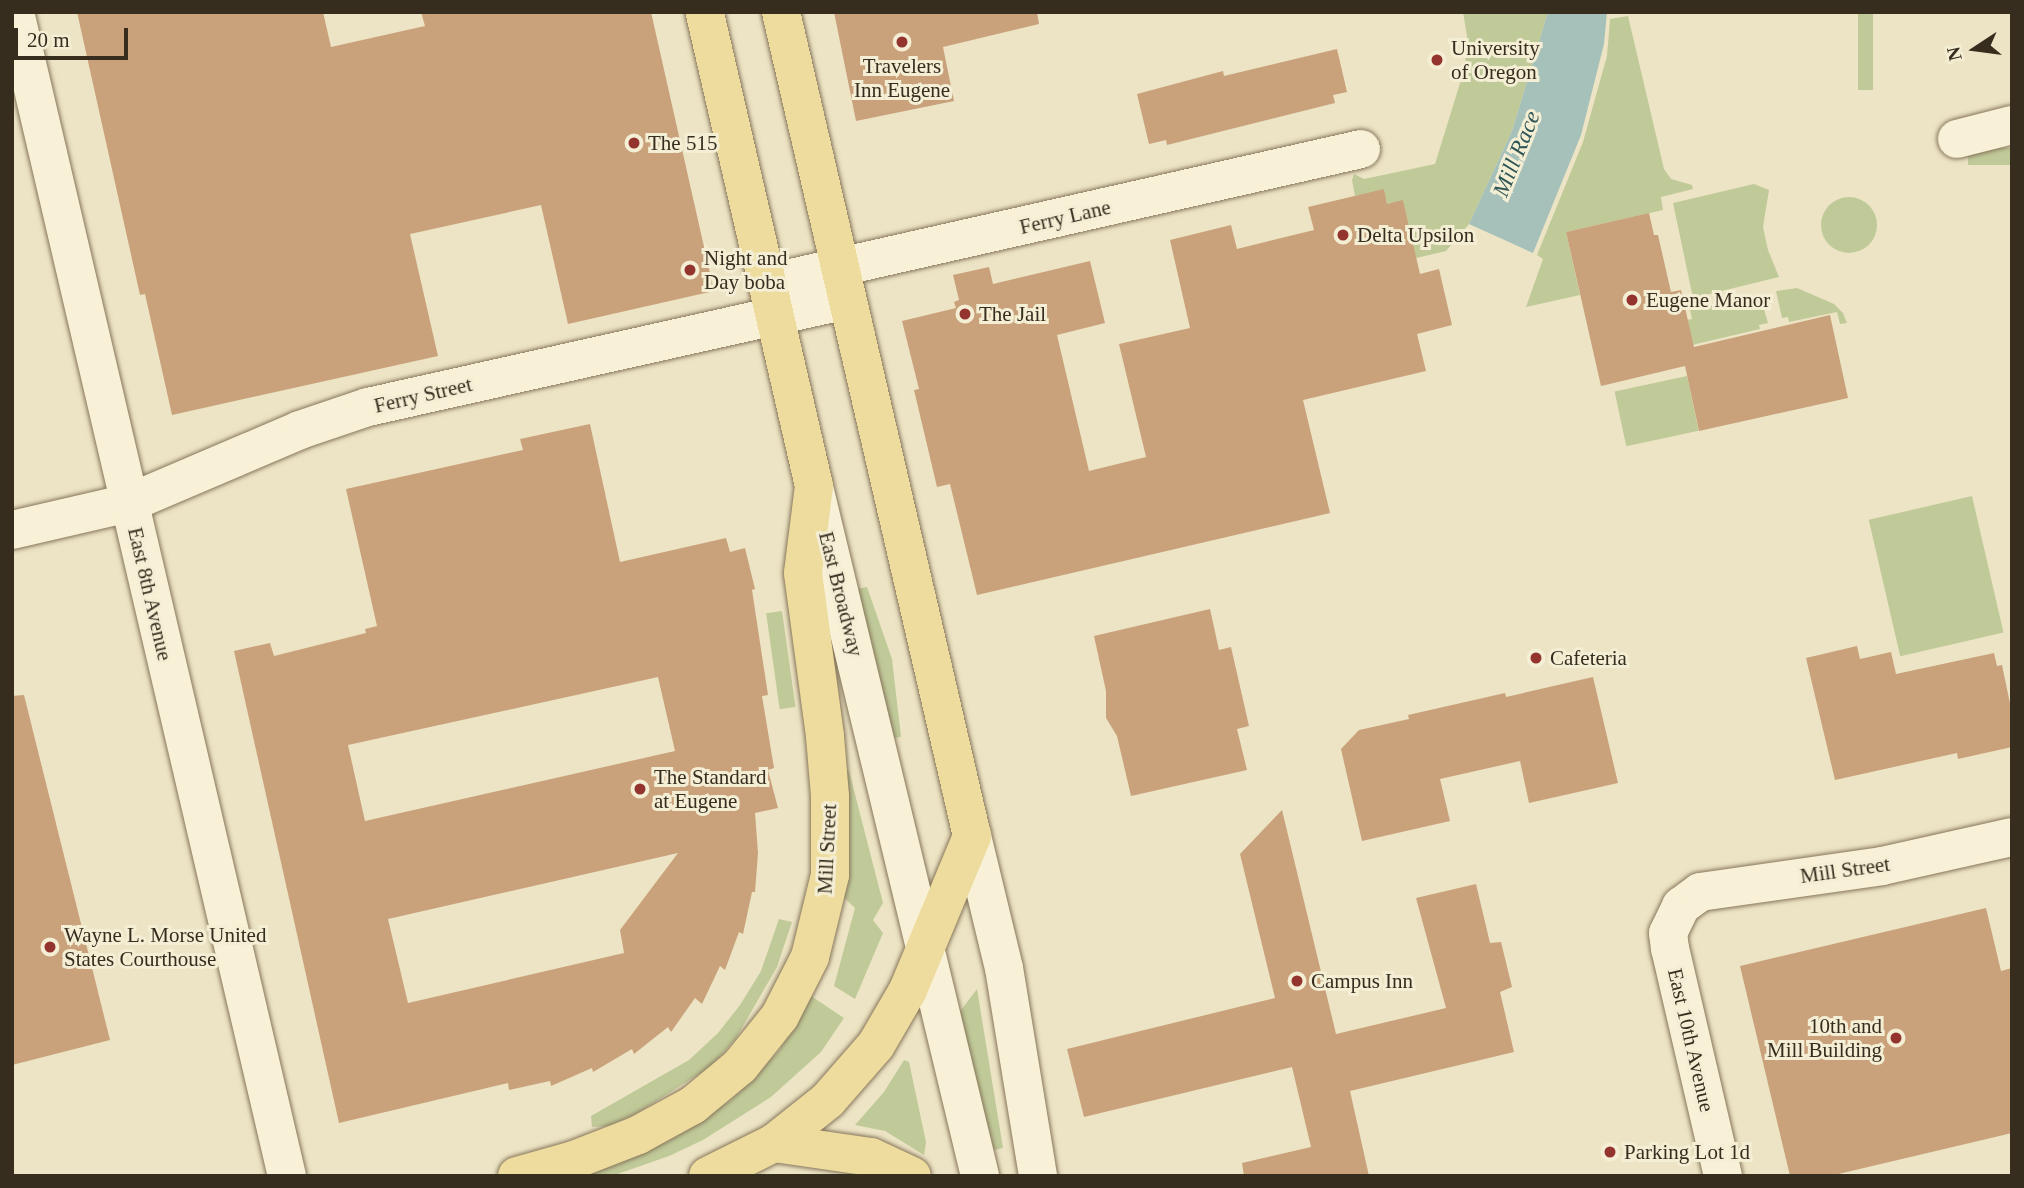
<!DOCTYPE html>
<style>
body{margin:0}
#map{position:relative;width:2024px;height:1188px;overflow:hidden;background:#ece4c4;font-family:Georgia,serif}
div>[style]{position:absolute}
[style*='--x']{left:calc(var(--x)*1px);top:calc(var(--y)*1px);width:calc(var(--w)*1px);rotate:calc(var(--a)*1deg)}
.green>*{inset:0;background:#c0ca99;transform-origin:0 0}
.round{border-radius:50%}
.water>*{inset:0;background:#a6c0ba}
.building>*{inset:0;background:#c9a27c}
.roads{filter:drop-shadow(0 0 2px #87765b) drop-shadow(0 0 2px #87765b)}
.minor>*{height:38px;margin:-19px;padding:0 19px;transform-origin:19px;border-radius:19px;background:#f8f1d7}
.tertiary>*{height:38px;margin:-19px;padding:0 19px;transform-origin:19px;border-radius:19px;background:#f8f1d7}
.secondary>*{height:38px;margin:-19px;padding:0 19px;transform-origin:19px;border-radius:19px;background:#f8f1d7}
.primary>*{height:38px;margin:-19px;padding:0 19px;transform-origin:19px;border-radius:19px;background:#eedc9e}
.dots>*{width:19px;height:19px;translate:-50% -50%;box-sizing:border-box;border:4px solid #f4eed4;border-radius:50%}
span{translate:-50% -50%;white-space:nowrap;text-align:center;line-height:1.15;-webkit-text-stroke:6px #f4eed4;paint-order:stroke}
.poi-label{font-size:21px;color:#372d1f}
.left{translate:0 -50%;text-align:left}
.right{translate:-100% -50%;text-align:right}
.street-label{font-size:21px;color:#372d1f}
.water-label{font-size:23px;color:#2f5656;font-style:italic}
.frame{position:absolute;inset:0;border:14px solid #372d1f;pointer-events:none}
.north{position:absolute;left:1940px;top:14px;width:70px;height:70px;-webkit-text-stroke:5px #f4eed4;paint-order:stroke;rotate:257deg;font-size:19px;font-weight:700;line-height:28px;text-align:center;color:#372d1f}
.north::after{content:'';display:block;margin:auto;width:24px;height:32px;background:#372d1f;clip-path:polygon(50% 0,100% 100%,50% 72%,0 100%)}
.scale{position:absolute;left:14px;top:28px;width:114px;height:32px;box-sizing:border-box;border:4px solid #372d1f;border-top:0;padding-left:9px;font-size:21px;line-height:24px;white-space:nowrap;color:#372d1f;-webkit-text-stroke:5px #f4eed4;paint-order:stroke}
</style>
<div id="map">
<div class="green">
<div style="clip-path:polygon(1463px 12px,1548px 12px,1512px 131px,1469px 224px,1446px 251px,1391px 264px,1392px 231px,1409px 226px,1403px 201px,1387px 204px,1384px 190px,1355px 196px,1352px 180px,1354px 174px,1364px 179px,1435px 164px,1465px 67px,1467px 36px)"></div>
<div style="left:1858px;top:12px;width:15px;height:78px"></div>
<div style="clip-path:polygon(1628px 16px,1664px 169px,1671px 179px,1692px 185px,1693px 189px,1661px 197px,1663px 210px,1566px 232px,1580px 295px,1526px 307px,1543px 259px,1537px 255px,1583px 142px,1607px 56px,1610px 19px)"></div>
<div style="left:2012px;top:148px;width:17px;height:44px;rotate:90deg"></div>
<div style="clip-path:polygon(1754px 184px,1769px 190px,1763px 227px,1768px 250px,1779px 277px,1693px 298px,1673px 203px)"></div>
<div class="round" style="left:1821px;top:197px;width:56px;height:56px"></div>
<div style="clip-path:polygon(1797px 288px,1834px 304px,1843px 313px,1847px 323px,1840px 324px,1837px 312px,1789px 322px,1788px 317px,1782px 318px,1776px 291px)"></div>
<div style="clip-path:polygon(1760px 295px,1768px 323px,1759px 325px,1760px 329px,1692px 345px,1686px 320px,1692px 319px,1690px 310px)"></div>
<div style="left:1687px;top:376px;width:56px;height:74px;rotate:78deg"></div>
<div style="left:1972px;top:496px;width:140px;height:106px;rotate:77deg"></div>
<div style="clip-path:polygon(867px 587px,892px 659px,901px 737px,893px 738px,857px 589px)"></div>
<div style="left:782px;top:611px;width:97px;height:16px;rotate:82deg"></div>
<div style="clip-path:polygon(844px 771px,849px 771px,883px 903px,873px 920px,883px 933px,855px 999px,834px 986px,855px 908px,841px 895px)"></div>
<div style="clip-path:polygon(779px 919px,792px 922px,777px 967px,736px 1038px,713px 1065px,634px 1115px,608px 1126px,592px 1127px,591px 1116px,689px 1060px,718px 1033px,740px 1005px,761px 971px)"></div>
<div style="clip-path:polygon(977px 989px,1003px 1148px,994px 1150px,958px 1014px)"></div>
<div style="clip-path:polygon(811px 996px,844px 1018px,821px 1052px,771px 1097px,703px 1140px,669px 1156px,612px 1176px,567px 1176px,695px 1123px,731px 1100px,779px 1051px)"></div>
<div style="clip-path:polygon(904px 1060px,909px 1062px,926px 1142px,924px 1155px,885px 1131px,855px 1125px,884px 1092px)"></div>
</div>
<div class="water">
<div style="clip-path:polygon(1548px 12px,1607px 12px,1604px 44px,1581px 135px,1533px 253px,1469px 224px,1512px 131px)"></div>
</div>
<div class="building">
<div style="clip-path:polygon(77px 12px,323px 12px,331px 47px,425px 26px,421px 12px,651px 12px,714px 291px,568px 324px,541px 205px,442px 227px,410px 234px,438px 356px,172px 415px,145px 294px,140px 295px)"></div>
<div style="clip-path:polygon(834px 12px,1037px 12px,1039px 24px,943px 47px,954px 101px,856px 121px)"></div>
<div style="clip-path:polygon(1337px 49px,1347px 92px,1333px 95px,1335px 103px,1167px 145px,1166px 140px,1149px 144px,1137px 94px,1223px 71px,1224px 76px)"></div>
<div style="clip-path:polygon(1384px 189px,1387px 204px,1403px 200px,1420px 274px,1439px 269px,1452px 325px,1417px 334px,1426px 371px,1303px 400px,1330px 513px,977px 595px,950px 484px,937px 487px,914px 390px,919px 389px,902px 321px,956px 308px,954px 302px,959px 300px,953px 275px,989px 267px,993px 284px,1090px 261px,1105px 323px,1057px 335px,1089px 471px,1146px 457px,1119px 344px,1190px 328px,1170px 240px,1231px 225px,1237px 249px,1314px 230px,1308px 207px)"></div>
<div style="clip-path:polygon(1649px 213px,1654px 235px,1658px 235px,1671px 292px,1681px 290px,1694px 347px,1830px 315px,1848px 398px,1699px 431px,1685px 366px,1601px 386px,1566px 232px)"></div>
<div style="clip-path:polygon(evenodd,590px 424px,620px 562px,726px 538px,730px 552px,745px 548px,755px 589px,752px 590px,768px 695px,762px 696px,774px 768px,768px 770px,778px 808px,755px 813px,758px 853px,755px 892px,752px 892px,743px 934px,739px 932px,725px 970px,720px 966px,702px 1004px,695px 998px,671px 1032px,668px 1027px,634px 1054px,632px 1049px,593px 1072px,592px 1068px,551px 1086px,550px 1081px,509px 1090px,508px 1083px,339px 1123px,234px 651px,270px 643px,274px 656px,366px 633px,365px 629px,377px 626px,346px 489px,523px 450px,520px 439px,590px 424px,658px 677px,675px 751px,365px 821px,348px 745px,658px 677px,590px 424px,678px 853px,620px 930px,624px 953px,408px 1003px,388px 919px,678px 853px)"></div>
<div style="clip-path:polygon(1210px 609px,1219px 650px,1231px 647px,1249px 726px,1237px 729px,1247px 770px,1131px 796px,1117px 736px,1106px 718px,1106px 691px,1094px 636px)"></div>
<div style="clip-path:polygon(1857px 646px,1860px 659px,1891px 652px,1896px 674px,1994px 653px,1997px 666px,2002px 665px,2012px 713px,2012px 747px,1958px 759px,1957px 753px,1835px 780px,1806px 658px)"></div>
<div style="clip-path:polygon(1593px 677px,1618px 783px,1529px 803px,1520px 761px,1440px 779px,1450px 821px,1362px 841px,1341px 749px,1359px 730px,1409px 719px,1408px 715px,1505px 693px,1506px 697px)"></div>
<div style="clip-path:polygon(24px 695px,110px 1040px,12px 1065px,12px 696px)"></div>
<div style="clip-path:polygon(1282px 810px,1336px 1034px,1446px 1008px,1416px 898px,1476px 884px,1490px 943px,1501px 942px,1512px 987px,1500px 992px,1514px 1052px,1350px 1091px,1369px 1176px,1244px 1176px,1242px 1163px,1311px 1147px,1292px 1067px,1084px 1117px,1067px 1049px,1275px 998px,1240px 854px)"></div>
<div style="clip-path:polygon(1986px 908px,2001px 971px,2012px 968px,2012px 1133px,1830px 1176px,1790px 1176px,1740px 966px)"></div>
</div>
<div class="roads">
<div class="minor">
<div style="--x:15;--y:12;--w:1195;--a:76.85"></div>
<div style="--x:1957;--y:139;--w:57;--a:-14.3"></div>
<div style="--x:769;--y:283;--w:607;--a:-12.75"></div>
<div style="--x:12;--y:530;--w:120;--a:-13"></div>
<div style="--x:129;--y:503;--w:186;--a:-23.1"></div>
<div style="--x:300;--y:430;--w:72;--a:-18.7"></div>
<div style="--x:368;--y:407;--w:491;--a:-12.6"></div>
</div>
<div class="tertiary">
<div style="--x:1723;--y:1176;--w:233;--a:-103.1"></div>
<div style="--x:1670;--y:949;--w:16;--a:-97"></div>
<div style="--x:1668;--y:933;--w:30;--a:-64"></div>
<div style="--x:1681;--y:906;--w:24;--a:-36"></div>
<div style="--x:1700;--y:892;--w:184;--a:-8.1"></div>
<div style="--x:1882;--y:866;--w:133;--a:-12.6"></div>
</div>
<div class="secondary">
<div style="--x:814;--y:487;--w:709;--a:76.45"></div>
<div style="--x:972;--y:836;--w:136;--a:76.4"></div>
<div style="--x:1004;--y:968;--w:211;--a:80.7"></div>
</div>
<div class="primary">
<div style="--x:774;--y:1143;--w:98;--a:8.2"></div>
<div style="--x:871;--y:1157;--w:45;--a:24.9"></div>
<div style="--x:517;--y:1176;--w:59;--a:-15.7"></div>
<div style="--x:574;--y:1160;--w:69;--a:-21.3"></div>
<div style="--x:638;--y:1135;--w:63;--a:-28.6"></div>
<div style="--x:693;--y:1105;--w:61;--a:-39.7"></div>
<div style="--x:740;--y:1066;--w:64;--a:-51.3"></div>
<div style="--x:780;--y:1016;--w:66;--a:-63"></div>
<div style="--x:810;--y:957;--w:84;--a:-76.3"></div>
<div style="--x:830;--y:875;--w:79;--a:-90"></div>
<div style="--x:830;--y:796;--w:60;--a:-94.8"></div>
<div style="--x:825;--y:736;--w:164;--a:-97.7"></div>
<div style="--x:803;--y:573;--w:88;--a:-82.8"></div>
<div style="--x:814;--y:486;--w:486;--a:-103"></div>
<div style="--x:708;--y:1176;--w:74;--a:-26.6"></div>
<div style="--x:774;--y:1143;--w:69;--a:-38.5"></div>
<div style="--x:828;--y:1100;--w:73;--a:-48.9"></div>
<div style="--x:876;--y:1045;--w:64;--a:-59.8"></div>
<div style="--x:908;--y:990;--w:167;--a:-67.4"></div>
<div style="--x:972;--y:836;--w:846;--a:-103.05"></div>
</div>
</div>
<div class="dots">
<div style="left:902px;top:42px;background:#93352e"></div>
<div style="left:1437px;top:60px;background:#93352e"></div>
<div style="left:634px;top:143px;background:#93352e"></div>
<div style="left:1343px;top:235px;background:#93352e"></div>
<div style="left:690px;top:270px;background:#93352e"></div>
<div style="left:1632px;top:300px;background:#93352e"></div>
<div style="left:965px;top:314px;background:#93352e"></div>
<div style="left:1536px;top:658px;background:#93352e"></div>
<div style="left:640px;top:789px;background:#93352e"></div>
<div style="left:50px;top:947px;background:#93352e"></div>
<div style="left:1297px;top:981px;background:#93352e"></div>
<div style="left:1896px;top:1038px;background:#93352e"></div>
<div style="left:1610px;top:1152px;background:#93352e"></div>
</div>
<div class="poi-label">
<span class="left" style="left:1451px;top:60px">University<br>of Oregon</span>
<span style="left:902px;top:78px">Travelers<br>Inn Eugene</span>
<span class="left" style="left:648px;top:143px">The 515</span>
<span class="left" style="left:1357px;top:235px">Delta Upsilon</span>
<span class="left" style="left:704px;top:270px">Night and<br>Day boba</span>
<span class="left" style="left:1646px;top:300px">Eugene Manor</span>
<span class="left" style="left:979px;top:314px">The Jail</span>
<span class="left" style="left:1550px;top:658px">Cafeteria</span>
<span class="left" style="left:654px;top:789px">The Standard<br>at Eugene</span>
<span class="left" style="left:64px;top:947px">Wayne L. Morse United<br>States Courthouse</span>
<span class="left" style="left:1311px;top:981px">Campus Inn</span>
<span class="right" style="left:1882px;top:1038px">10th and<br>Mill Building</span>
<span class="left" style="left:1624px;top:1152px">Parking Lot 1d</span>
</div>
<div class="street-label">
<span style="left:1065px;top:217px;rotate:-13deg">Ferry Lane</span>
<span style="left:423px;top:395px;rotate:-13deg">Ferry Street</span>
<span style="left:150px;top:594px;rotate:77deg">East 8th Avenue</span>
<span style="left:841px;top:594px;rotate:76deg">East Broadway</span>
<span style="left:827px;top:849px;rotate:-87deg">Mill Street</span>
<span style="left:1845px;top:870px;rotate:-8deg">Mill Street</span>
<span style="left:1691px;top:1040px;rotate:77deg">East 10th Avenue</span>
</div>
<div class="water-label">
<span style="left:1517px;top:154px;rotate:-68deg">Mill Race</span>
</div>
<div class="frame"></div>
<div class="north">N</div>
<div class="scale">20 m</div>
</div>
